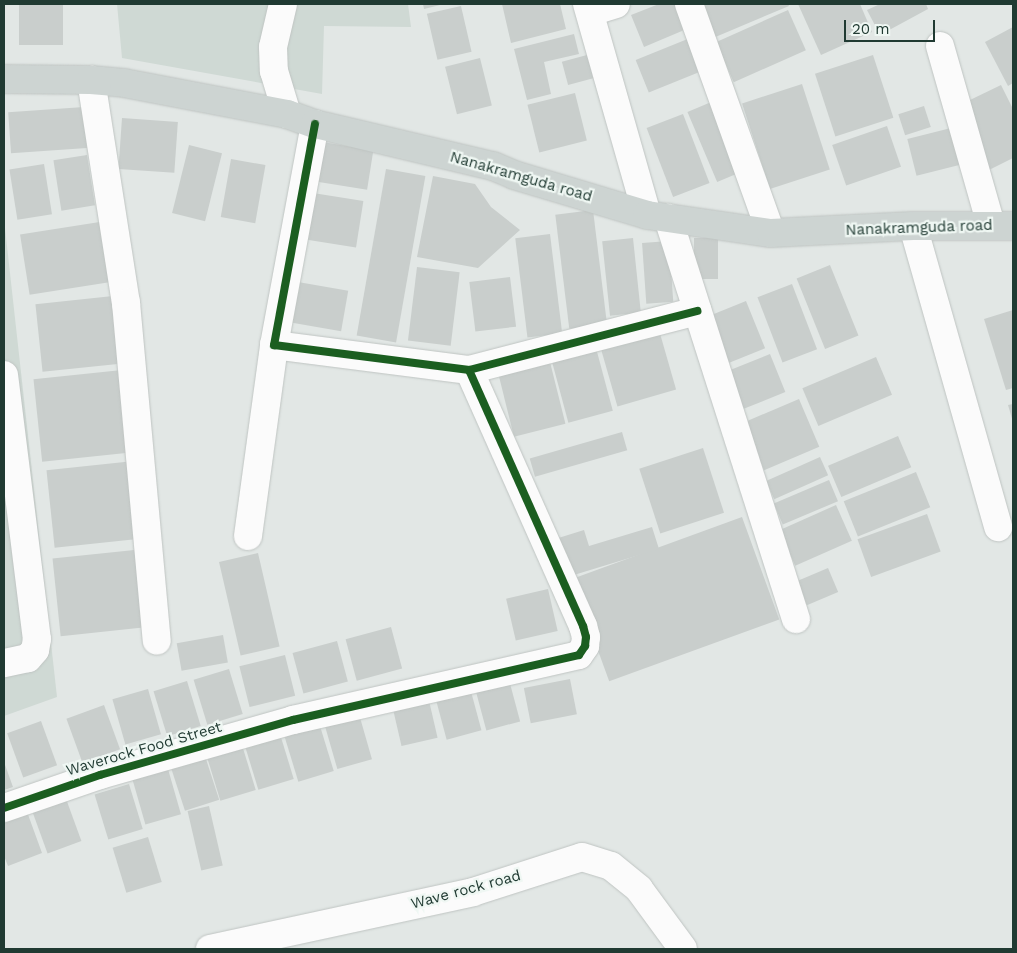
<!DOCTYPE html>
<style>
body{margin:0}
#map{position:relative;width:1017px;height:953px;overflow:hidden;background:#e2e7e5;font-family:"Work Sans",sans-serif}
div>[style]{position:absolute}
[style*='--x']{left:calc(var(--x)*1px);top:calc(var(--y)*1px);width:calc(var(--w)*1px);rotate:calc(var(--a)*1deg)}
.built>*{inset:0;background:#cfd9d4}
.building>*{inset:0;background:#c9cecc;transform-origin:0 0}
.roads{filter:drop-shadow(0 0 1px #bfc4c2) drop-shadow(0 0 1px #bfc4c2)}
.minor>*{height:28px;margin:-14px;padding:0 14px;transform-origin:14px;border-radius:14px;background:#fbfbfb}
.major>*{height:28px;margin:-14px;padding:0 14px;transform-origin:14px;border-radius:14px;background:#cdd4d2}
.cycleway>*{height:8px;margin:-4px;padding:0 4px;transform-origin:4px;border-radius:4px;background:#1b5e20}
span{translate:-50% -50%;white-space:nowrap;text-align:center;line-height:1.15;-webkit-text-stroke:4.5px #eff7f3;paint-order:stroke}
.street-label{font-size:15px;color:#203a32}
.frame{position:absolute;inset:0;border:5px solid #203a32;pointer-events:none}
.scale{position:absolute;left:844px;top:20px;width:91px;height:22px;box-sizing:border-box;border:2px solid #203a32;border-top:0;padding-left:6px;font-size:15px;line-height:18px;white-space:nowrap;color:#203a32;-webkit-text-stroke:4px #eff7f3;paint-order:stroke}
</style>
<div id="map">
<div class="built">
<div style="clip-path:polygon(117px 4px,408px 4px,411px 27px,324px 26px,322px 94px,122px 58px)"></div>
<div style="clip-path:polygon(4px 219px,57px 697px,4px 716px)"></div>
</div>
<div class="building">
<div style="left:19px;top:4px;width:44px;height:41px"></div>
<div style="clip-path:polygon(423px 4px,444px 4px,424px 9px)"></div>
<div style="clip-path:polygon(502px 4px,560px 4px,566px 29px,511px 43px)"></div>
<div style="clip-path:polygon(659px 4px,679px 4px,689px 28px,644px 47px,631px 15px)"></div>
<div style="clip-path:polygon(698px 4px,788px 4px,789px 6px,713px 38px)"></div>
<div style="clip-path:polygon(798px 4px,860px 4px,872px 32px,821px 55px)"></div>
<div style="clip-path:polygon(880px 4px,926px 4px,928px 9px,880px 35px,867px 10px)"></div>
<div style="left:461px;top:6px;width:47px;height:35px;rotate:77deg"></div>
<div style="left:788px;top:10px;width:44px;height:79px;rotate:66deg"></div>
<div style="clip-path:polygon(1013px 27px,1013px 83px,1008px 86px,985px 42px)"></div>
<div style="clip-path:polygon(574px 34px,579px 54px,544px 62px,551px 94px,527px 100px,514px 49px)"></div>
<div style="left:695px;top:36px;width:35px;height:64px;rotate:68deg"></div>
<div style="left:587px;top:55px;width:24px;height:26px;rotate:75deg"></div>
<div style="left:873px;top:55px;width:66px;height:61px;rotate:72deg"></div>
<div style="left:480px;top:58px;width:49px;height:36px;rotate:76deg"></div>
<div style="left:802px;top:84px;width:90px;height:63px;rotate:72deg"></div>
<div style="clip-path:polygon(1001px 85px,1013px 109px,1013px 158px,985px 172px,970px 100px)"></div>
<div style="left:575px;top:93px;width:49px;height:49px;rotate:76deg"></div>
<div style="left:716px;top:100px;width:76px;height:31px;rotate:67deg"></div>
<div style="left:924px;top:106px;width:22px;height:27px;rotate:72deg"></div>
<div style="left:84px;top:107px;width:41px;height:76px;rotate:86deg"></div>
<div style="left:683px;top:114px;width:74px;height:39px;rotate:69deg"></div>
<div style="left:122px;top:118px;width:56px;height:51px;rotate:4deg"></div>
<div style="left:887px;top:126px;width:43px;height:58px;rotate:71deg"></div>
<div style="left:951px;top:128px;width:38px;height:45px;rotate:76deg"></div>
<div style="left:322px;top:142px;width:52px;height:40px;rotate:9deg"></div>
<div style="left:189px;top:145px;width:34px;height:70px;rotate:14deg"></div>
<div style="left:87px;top:155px;width:51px;height:34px;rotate:81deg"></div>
<div style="left:231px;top:159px;width:35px;height:59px;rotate:10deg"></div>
<div style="left:44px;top:164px;width:51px;height:35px;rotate:81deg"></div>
<div style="left:386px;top:169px;width:40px;height:169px;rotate:10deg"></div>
<div style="clip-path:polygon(433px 176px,475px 184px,491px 207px,520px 230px,478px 268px,417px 257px)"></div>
<div style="left:313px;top:193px;width:51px;height:47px;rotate:9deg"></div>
<div style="left:593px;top:210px;width:115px;height:38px;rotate:83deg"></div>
<div style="left:106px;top:221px;width:61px;height:87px;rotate:81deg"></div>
<div style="left:550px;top:234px;width:100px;height:35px;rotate:83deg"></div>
<div style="left:633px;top:238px;width:75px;height:31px;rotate:84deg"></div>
<div style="left:718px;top:238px;width:41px;height:24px;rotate:90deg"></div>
<div style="left:669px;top:241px;width:61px;height:27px;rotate:86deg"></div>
<div style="left:830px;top:265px;width:76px;height:36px;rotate:68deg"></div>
<div style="left:417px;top:267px;width:43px;height:74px;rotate:7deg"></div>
<div style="left:510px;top:277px;width:50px;height:41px;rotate:83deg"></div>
<div style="left:298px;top:282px;width:51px;height:41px;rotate:10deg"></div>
<div style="left:792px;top:284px;width:70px;height:37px;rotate:69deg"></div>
<div style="left:113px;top:296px;width:68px;height:78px;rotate:84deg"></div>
<div style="left:746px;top:301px;width:51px;height:44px;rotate:68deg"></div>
<div style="clip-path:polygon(1013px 310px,1013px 388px,1006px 390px,984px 319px)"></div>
<div style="left:659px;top:330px;width:62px;height:61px;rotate:74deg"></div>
<div style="left:596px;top:348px;width:65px;height:46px;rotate:75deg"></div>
<div style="left:548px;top:354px;width:72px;height:53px;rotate:76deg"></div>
<div style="left:770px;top:354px;width:41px;height:53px;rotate:68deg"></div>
<div style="left:876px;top:357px;width:41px;height:80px;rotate:67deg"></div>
<div style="left:122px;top:370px;width:83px;height:89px;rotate:84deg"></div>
<div style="left:799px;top:399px;width:52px;height:60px;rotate:67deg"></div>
<div style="clip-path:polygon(1013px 404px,1013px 422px,1008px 405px)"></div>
<div style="left:622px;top:432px;width:19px;height:96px;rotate:74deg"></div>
<div style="left:898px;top:436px;width:34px;height:76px;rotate:67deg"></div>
<div style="left:703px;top:448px;width:68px;height:67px;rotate:72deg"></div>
<div style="left:820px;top:457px;width:20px;height:59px;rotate:66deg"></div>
<div style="left:134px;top:461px;width:78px;height:88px;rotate:84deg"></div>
<div style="left:916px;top:472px;width:38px;height:78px;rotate:68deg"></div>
<div style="left:829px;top:480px;width:23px;height:60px;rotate:67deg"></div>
<div style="left:836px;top:505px;width:39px;height:62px;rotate:66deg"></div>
<div style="left:927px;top:514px;width:40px;height:74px;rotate:70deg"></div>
<div style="left:742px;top:517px;width:109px;height:181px;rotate:70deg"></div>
<div style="clip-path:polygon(652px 527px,659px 549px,564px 578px,552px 540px,584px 530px,589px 546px)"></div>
<div style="left:144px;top:549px;width:78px;height:92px;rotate:84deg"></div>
<div style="left:258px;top:553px;width:96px;height:40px;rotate:77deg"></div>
<div style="left:828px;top:568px;width:26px;height:34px;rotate:67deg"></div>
<div style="left:548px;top:589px;width:43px;height:43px;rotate:77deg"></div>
<div style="left:391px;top:627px;width:43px;height:47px;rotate:75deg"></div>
<div style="left:223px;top:635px;width:28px;height:47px;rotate:80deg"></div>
<div style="left:337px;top:641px;width:42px;height:46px;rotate:75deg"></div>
<div style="left:285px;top:655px;width:42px;height:47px;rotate:76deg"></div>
<div style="left:229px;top:669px;width:47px;height:37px;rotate:73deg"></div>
<div style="left:508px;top:676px;width:47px;height:35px;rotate:75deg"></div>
<div style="left:570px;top:679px;width:36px;height:47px;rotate:79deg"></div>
<div style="left:187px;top:681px;width:47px;height:35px;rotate:73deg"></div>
<div style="left:469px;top:684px;width:48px;height:36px;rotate:75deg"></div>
<div style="left:148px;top:689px;width:47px;height:37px;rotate:74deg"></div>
<div style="left:427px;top:692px;width:47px;height:37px;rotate:77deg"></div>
<div style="left:104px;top:705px;width:47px;height:40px;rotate:70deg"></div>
<div style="left:359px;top:714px;width:47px;height:36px;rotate:74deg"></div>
<div style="left:41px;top:721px;width:47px;height:36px;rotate:70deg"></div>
<div style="left:320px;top:726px;width:47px;height:37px;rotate:73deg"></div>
<div style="left:280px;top:734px;width:47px;height:37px;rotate:73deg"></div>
<div style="left:242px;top:745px;width:47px;height:37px;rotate:73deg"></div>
<div style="left:205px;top:756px;width:46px;height:36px;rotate:72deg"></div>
<div style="clip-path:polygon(4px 762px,13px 787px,4px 790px)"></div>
<div style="left:168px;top:769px;width:47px;height:37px;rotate:74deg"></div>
<div style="left:129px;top:784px;width:47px;height:36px;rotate:73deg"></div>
<div style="left:65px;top:796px;width:48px;height:36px;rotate:70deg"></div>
<div style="left:209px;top:806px;width:61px;height:22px;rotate:77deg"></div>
<div style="clip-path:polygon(26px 809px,42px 853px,8px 866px,4px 856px,4px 817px)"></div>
<div style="left:148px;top:837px;width:47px;height:37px;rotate:73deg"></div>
</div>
<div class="roads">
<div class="minor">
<div style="--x:283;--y:4;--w:44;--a:103.1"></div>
<div style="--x:273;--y:47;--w:24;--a:88"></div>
<div style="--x:274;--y:71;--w:45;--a:73.2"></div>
<div style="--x:587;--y:4;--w:219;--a:74.1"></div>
<div style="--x:689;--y:4;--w:243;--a:70.3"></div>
<div style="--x:590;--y:12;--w:27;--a:-17"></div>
<div style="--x:940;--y:46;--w:186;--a:74.1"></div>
<div style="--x:91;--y:80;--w:226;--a:81.1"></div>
<div style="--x:126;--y:303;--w:339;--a:84.8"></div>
<div style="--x:315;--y:124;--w:225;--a:100.5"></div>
<div style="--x:274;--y:345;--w:197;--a:7.3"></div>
<div style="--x:469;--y:370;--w:236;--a:-14.5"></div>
<div style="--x:668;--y:218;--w:421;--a:72.3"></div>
<div style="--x:913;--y:226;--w:313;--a:74.2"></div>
<div style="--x:4;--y:375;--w:266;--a:82.9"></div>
<div style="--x:37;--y:639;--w:11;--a:100"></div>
<div style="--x:35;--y:650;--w:11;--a:131"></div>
<div style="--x:28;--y:658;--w:25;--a:168"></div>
<div style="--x:248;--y:536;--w:193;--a:-82.2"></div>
<div style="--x:4;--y:808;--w:102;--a:-19"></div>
<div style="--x:100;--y:775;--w:201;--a:-15.9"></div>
<div style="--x:293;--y:720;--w:293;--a:-12.8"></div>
<div style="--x:579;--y:655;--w:11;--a:-56"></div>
<div style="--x:585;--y:646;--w:9;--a:-84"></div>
<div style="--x:586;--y:637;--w:11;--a:-105"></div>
<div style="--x:583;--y:626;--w:280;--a:-114"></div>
<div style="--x:210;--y:949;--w:269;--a:-12.2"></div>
<div style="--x:473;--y:892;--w:114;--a:-17.8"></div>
<div style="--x:582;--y:857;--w:30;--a:17"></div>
<div style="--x:611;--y:866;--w:36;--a:39"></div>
<div style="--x:639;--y:889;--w:74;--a:53.7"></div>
</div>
<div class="major">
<div style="--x:4;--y:79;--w:87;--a:0.7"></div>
<div style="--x:91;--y:80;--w:33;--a:5"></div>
<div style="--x:124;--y:83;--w:166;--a:10.8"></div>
<div style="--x:287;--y:114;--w:30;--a:20"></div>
<div style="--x:315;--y:124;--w:183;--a:13.3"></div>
<div style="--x:493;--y:166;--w:23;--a:23"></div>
<div style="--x:514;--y:175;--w:139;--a:16.7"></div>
<div style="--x:647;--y:215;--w:125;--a:8.3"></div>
<div style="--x:771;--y:233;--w:142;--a:-2.8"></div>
<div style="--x:913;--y:226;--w:100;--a:0"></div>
</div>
</div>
<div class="cycleway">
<div style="--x:315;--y:124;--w:225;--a:100.5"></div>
<div style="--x:274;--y:345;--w:197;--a:7.3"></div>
<div style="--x:469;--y:370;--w:236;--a:-14.5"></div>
<div style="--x:4;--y:808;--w:102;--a:-19"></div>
<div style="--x:100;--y:775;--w:201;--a:-15.9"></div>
<div style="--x:293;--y:720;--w:293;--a:-12.8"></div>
<div style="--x:579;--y:655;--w:11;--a:-56"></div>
<div style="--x:585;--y:646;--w:9;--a:-84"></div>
<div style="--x:586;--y:637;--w:11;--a:-105"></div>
<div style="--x:583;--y:626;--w:280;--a:-114"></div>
</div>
<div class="street-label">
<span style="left:521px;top:177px;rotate:16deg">Nanakramguda road</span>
<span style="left:919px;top:228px;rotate:-2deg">Nanakramguda road</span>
<span style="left:144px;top:749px;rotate:-16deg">Waverock Food Street</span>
<span style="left:466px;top:890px;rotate:-15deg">Wave rock road</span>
</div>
<div class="frame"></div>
<div class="scale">20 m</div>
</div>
